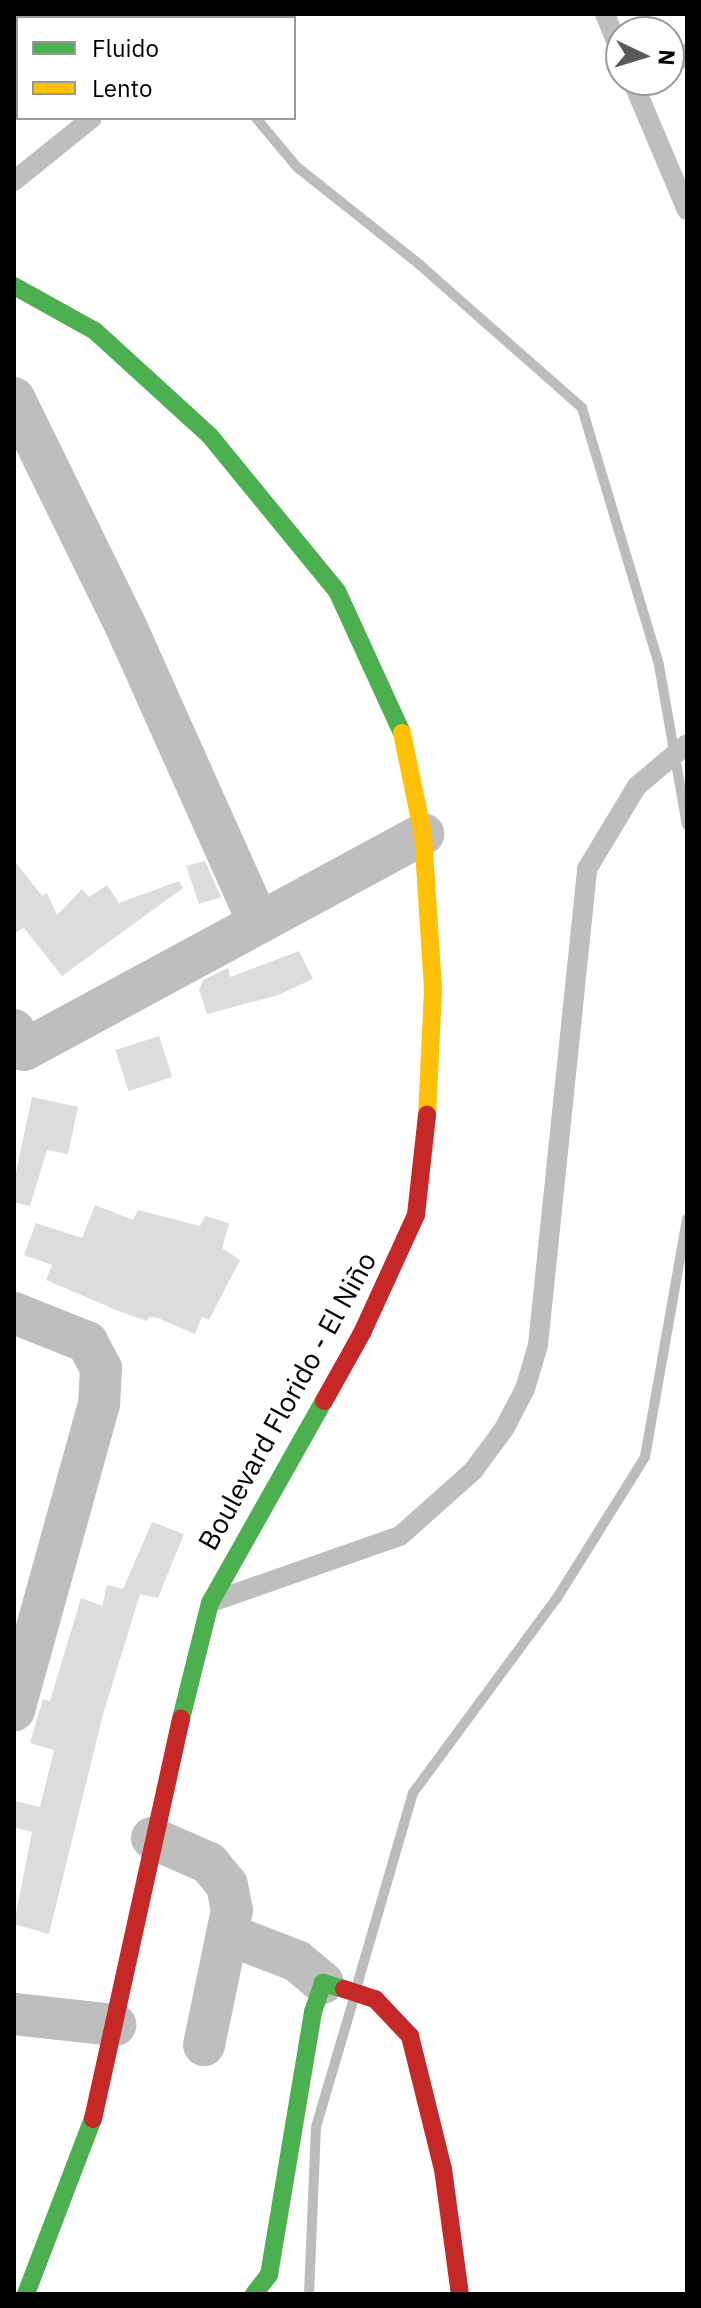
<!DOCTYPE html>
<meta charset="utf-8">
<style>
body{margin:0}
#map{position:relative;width:701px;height:2308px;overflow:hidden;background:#fff;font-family:"IBM Plex Sans",sans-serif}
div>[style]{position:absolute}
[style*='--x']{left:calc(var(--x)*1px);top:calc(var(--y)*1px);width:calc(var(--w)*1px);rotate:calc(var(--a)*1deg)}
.stream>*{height:10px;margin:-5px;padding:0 5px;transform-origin:5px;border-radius:5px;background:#bcbcbc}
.building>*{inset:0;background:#dcdcdc;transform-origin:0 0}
.lane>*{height:20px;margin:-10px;padding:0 10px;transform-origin:10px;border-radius:10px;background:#bebebe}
.street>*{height:42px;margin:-21px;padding:0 21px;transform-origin:21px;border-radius:21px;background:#bebebe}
.fast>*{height:18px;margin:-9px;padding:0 9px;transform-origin:9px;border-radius:9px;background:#4caf50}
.slow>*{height:18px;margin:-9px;padding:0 9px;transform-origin:9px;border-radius:9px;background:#ffc107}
.jam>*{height:18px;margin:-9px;padding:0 9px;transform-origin:9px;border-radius:9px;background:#c62828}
span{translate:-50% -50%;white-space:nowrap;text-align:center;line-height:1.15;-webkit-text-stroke:7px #fff;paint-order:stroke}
.street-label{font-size:28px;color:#000}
.frame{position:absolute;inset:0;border:16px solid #000;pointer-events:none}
.legend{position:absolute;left:16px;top:16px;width:280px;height:104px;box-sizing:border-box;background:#fff;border:2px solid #999;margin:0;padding:10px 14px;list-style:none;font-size:24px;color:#000}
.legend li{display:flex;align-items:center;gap:16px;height:40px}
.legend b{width:40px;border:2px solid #999}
.north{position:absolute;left:605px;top:16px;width:80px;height:80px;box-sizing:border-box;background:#fff;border:2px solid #999;border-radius:50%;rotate:94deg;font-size:22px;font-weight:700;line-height:32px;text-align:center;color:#000}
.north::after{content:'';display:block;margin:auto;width:28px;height:36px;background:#595959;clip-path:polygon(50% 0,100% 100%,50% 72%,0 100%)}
</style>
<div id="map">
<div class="stream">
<div style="--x:170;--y:14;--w:5;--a:53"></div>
<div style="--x:256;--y:118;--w:64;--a:50.1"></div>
<div style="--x:297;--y:167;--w:157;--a:38.5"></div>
<div style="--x:420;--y:265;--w:216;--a:41.4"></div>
<div style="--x:582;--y:408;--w:268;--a:73.3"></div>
<div style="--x:659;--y:665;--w:162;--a:80.1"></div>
<div style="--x:358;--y:1982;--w:197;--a:-73.8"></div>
<div style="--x:413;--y:1793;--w:242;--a:-53.6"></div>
<div style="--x:557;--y:1598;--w:166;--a:-58"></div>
<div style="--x:645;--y:1457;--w:242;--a:-80"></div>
<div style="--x:309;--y:2294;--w:167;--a:-87.6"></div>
<div style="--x:316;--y:2127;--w:131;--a:-73.6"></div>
</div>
<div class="building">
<div style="clip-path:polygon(14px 860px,42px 896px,47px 893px,57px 915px,82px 889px,89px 897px,107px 885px,119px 903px,179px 881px,183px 888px,62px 976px,24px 928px,14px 933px)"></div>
<div style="clip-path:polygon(205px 861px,221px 897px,199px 904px,186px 866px)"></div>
<div style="clip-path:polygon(299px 951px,313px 979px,278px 995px,207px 1014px,199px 990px,203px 980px,228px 968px,230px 977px)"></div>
<div style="left:159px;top:1036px;width:43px;height:46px;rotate:72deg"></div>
<div style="clip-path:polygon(32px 1097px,78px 1107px,68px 1154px,47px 1150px,30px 1206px,14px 1202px,14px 1182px)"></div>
<div style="clip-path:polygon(95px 1205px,133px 1220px,138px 1210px,200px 1226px,205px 1216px,229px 1223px,222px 1248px,240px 1260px,209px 1320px,202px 1317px,195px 1334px,158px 1318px,149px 1317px,147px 1321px,121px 1312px,46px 1280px,52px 1265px,24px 1255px,36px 1223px,82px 1238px)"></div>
<div style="clip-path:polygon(152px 1522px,184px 1534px,158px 1598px,140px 1594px,102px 1718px,49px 1934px,14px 1924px,32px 1832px,14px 1827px,14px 1801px,40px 1807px,54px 1750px,30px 1743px,43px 1699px,50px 1701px,81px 1598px,102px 1606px,107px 1585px,123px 1589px)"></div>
</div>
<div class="lane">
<div style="--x:605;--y:14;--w:42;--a:67.7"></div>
<div style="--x:218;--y:18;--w:6;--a:-39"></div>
<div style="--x:669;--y:66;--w:22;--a:-34"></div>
<div style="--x:632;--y:80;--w:141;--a:67.1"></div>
<div style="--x:14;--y:181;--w:100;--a:-38.9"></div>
<div style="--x:217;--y:1600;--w:194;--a:-19.3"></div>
<div style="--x:400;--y:1536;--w:98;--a:-41.7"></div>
<div style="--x:473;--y:1471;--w:52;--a:-53.6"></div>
<div style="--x:504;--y:1429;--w:45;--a:-62.3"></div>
<div style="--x:525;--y:1389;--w:46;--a:-73.5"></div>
<div style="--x:538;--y:1345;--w:479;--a:-84.1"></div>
<div style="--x:587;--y:869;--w:97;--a:-58.9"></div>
<div style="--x:637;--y:786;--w:65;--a:-40"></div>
</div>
<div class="street">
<div style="--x:14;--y:398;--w:259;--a:63.9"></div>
<div style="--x:128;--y:631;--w:316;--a:65.9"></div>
<div style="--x:14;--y:1030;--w:22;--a:63"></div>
<div style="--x:24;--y:1050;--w:454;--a:-28.4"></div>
<div style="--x:14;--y:1313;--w:79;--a:21.7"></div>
<div style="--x:87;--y:1342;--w:30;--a:62"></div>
<div style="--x:101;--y:1368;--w:36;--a:93"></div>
<div style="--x:99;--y:1404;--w:318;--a:105.5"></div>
<div style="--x:152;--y:1838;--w:62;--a:23.7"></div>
<div style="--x:209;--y:1863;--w:28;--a:51"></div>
<div style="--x:227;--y:1885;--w:25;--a:79"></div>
<div style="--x:232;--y:1910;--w:138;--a:101.7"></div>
<div style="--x:227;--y:1934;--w:75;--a:21.1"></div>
<div style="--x:297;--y:1961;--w:34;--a:40"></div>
<div style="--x:14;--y:2014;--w:102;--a:6.2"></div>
</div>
<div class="fast">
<div style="--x:14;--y:286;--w:93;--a:29.1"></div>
<div style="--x:95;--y:331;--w:156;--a:42.4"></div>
<div style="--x:210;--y:436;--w:200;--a:50.7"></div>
<div style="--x:337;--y:591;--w:156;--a:65.4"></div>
<div style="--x:181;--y:1719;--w:120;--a:-76"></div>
<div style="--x:210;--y:1603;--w:232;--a:-60.6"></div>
<div style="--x:26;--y:2294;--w:187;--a:-69.1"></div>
<div style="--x:254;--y:2294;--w:24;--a:-52"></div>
<div style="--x:269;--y:2275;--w:267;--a:-80.5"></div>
<div style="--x:313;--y:2012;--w:31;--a:-71"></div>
<div style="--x:323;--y:1983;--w:22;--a:16"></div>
</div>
<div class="slow">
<div style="--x:402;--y:733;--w:103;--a:78.3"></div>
<div style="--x:423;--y:834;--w:156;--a:86.3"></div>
<div style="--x:433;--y:990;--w:125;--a:92.7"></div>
</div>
<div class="jam">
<div style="--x:324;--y:1401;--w:78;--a:-60.8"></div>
<div style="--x:362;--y:1333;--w:130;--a:-65.4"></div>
<div style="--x:416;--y:1215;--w:101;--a:-83.7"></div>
<div style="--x:344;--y:1989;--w:33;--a:18"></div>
<div style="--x:375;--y:1999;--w:51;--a:46.6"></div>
<div style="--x:410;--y:2036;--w:137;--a:76.1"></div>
<div style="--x:443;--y:2169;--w:126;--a:82.3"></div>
<div style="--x:93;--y:2119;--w:410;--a:-77.6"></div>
</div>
<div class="street-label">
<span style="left:287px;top:1401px;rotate:-61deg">Boulevard Florido - El Niño</span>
</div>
<div class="frame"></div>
<ul class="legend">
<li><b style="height:10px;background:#4caf50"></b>Fluido</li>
<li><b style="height:10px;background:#ffc107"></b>Lento</li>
</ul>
<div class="north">N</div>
</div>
